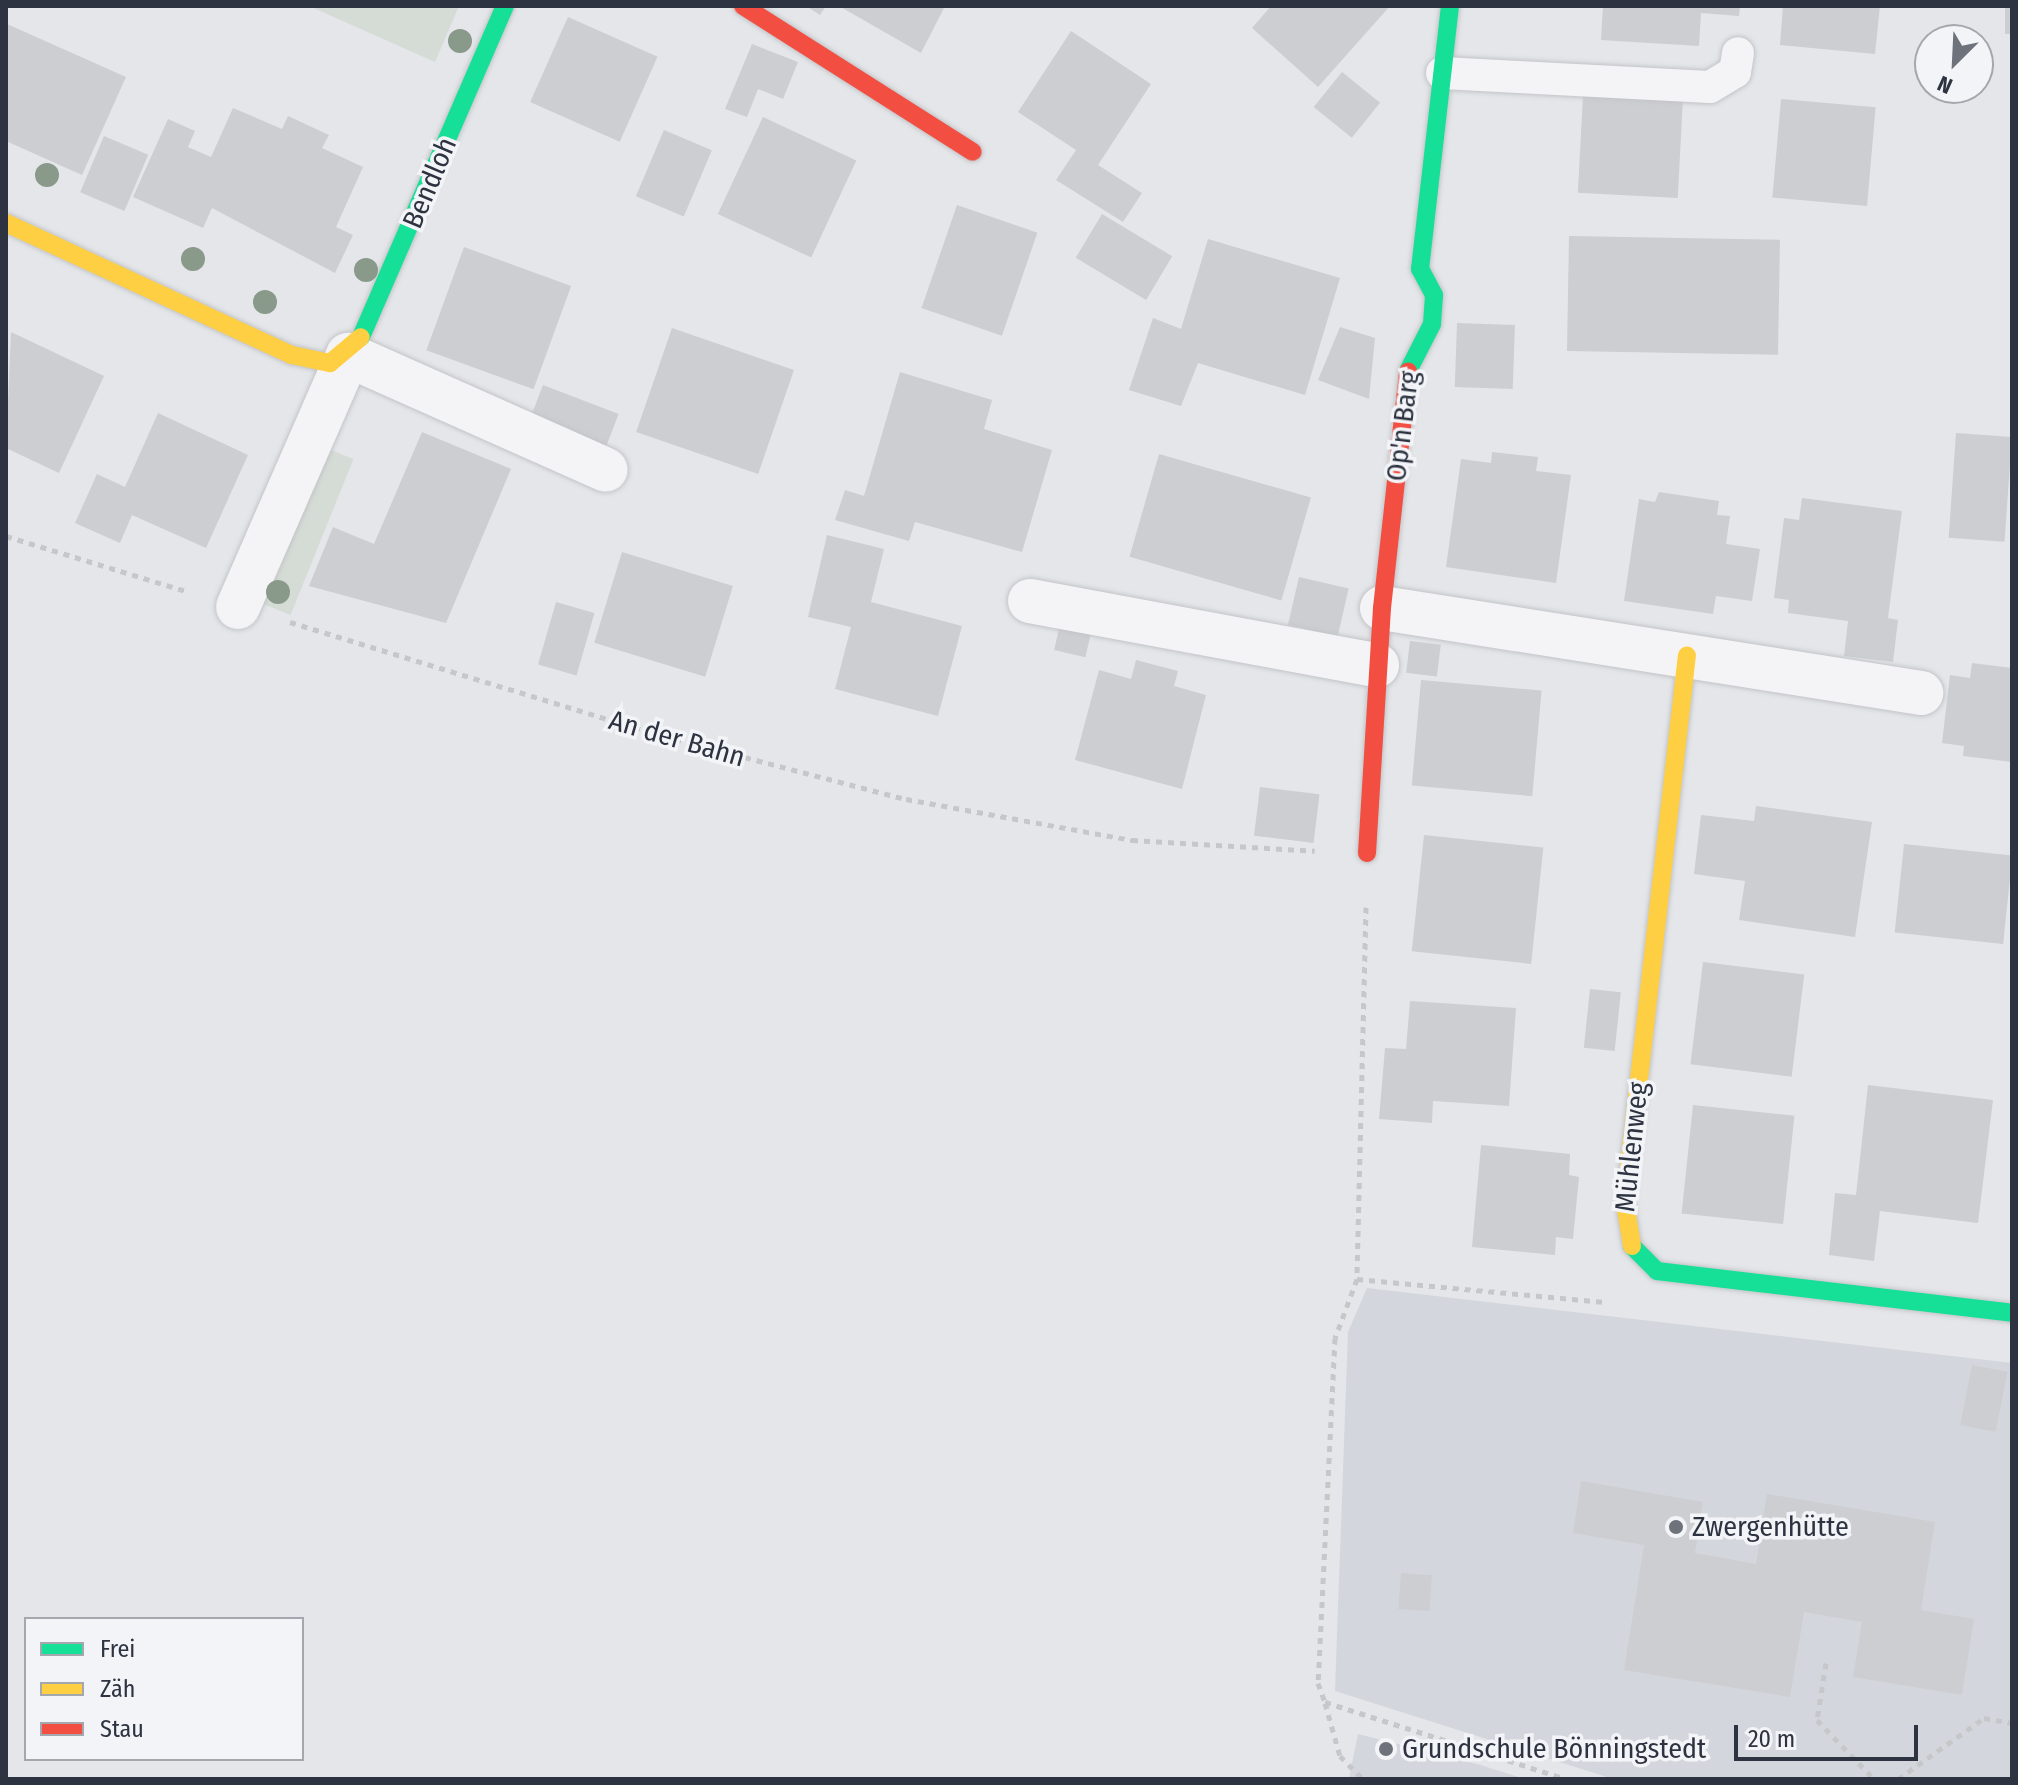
<!DOCTYPE html>
<meta charset="utf-8">
<style>
body{margin:0}
#map{position:relative;width:2018px;height:1785px;overflow:hidden;background:#e4e6e9;font-family:"Fira Sans Condensed",sans-serif}
div>[style]{position:absolute}
[style*='--x']{left:calc(var(--x)*1px);top:calc(var(--y)*1px);width:calc(var(--w)*1px);rotate:calc(var(--a)*1deg)}
.built>*{inset:0;background:#d3d6dc}
.green>*{inset:0;background:#d5dcd6;transform-origin:0 0}
.building>*{inset:0;background:#cdced1;transform-origin:0 0}
.path>*{height:5px;margin-top:-2.5px;transform-origin:0;background:repeating-linear-gradient(90deg,#c5c7c9 0 6px,transparent 0 12px)}
.roads{filter:drop-shadow(0 0 2px #c3c4c7) drop-shadow(0 0 2px #c3c4c7)}
.lane>*{height:32px;margin:-16px;padding:0 16px;transform-origin:16px;border-radius:16px;background:#f4f4f6}
.street>*{height:44px;margin:-22px;padding:0 22px;transform-origin:22px;border-radius:22px;background:#f4f4f6}
.fast>*{height:18px;margin:-9px;padding:0 9px;transform-origin:9px;border-radius:9px;background:#16e098}
.slow>*{height:18px;margin:-9px;padding:0 9px;transform-origin:9px;border-radius:9px;background:#ffcf43}
.jam>*{height:18px;margin:-9px;padding:0 9px;transform-origin:9px;border-radius:9px;background:#f24e42}
.trees>*{width:24px;height:24px;margin:-12px;border-radius:50%;background:#89998a}
.dots>*{width:22px;height:22px;translate:-50% -50%;box-sizing:border-box;border:4px solid #f3f4f7;border-radius:50%}
span{translate:-50% -50%;white-space:nowrap;text-align:center;line-height:1.15;-webkit-text-stroke:7px #f3f4f7;paint-order:stroke}
.street-label{font-size:28px;color:#2d3340}
.poi-label{font-size:28px;color:#2d3340}
.left{translate:0 -50%;text-align:left}
.frame{position:absolute;inset:0;border:8px solid #2d3340;pointer-events:none}
.legend{position:absolute;left:24px;top:1617px;width:280px;height:144px;box-sizing:border-box;background:#f3f4f7;border:2px solid #a4a7ae;margin:0;padding:10px 14px;list-style:none;font-size:24px;color:#2d3340}
.legend li{display:flex;align-items:center;gap:16px;height:40px}
.legend b{width:40px;border:2px solid #a4a7ae}
.north{position:absolute;left:1914px;top:24px;width:80px;height:80px;box-sizing:border-box;background:#f3f4f7;border:2px solid #a4a7ae;border-radius:50%;rotate:204deg;font-size:22px;font-weight:700;line-height:32px;text-align:center;color:#2d3340}
.north::after{content:'';display:block;margin:auto;width:28px;height:36px;background:#6d727b;clip-path:polygon(50% 0,100% 100%,50% 72%,0 100%)}
.scale{position:absolute;left:1734px;top:1725px;width:184px;height:36px;box-sizing:border-box;border:4px solid #2d3340;border-top:0;padding-left:10px;font-size:24px;line-height:28px;white-space:nowrap;color:#2d3340;-webkit-text-stroke:6px #f3f4f7;paint-order:stroke}
</style>
<div id="map">
<div class="built">
<div style="clip-path:polygon(1367px 1288px,2012px 1363px,2012px 1779px,1613px 1779px,1335px 1691px,1348px 1332px)"></div>
<div style="clip-path:polygon(1358px 1734px,1477px 1764px,1525px 1779px,1349px 1779px)"></div>
</div>
<div class="green">
<div style="clip-path:polygon(309px 6px,459px 6px,435px 62px)"></div>
<div style="left:321px;top:446px;width:35px;height:168px;rotate:22deg"></div>
</div>
<div class="building">
<div style="clip-path:polygon(806px 6px,826px 6px,820px 15px)"></div>
<div style="clip-path:polygon(839px 6px,945px 6px,921px 53px)"></div>
<div style="clip-path:polygon(1271px 6px,1390px 6px,1318px 87px,1252px 28px)"></div>
<div style="clip-path:polygon(1603px 6px,1740px 6px,1739px 16px,1701px 13px,1699px 46px,1601px 40px)"></div>
<div style="clip-path:polygon(1783px 6px,1880px 6px,1875px 54px,1780px 45px)"></div>
<div style="left:2005px;top:6px;width:7px;height:28px"></div>
<div style="left:568px;top:17px;width:98px;height:93px;rotate:24deg"></div>
<div style="clip-path:polygon(7px 24px,126px 77px,82px 175px,6px 141px)"></div>
<div style="clip-path:polygon(1071px 31px,1151px 84px,1098px 165px,1142px 193px,1123px 222px,1056px 180px,1076px 150px,1018px 112px)"></div>
<div style="clip-path:polygon(752px 44px,798px 62px,783px 99px,758px 89px,747px 117px,725px 109px)"></div>
<div style="left:1342px;top:72px;width:49px;height:45px;rotate:39deg"></div>
<div style="left:1583px;top:95px;width:100px;height:98px;rotate:3deg"></div>
<div style="left:1781px;top:99px;width:95px;height:99px;rotate:5deg"></div>
<div style="clip-path:polygon(233px 108px,282px 129px,288px 116px,329px 135px,322px 148px,363px 167px,336px 227px,353px 235px,335px 273px,212px 208px,203px 228px,133px 197px,168px 119px,195px 131px,188px 147px,211px 157px)"></div>
<div style="left:763px;top:117px;width:103px;height:107px;rotate:25deg"></div>
<div style="left:664px;top:130px;width:52px;height:72px;rotate:23deg"></div>
<div style="left:104px;top:136px;width:48px;height:61px;rotate:23deg"></div>
<div style="left:957px;top:205px;width:85px;height:109px;rotate:19deg"></div>
<div style="left:1102px;top:214px;width:82px;height:51px;rotate:31deg"></div>
<div style="left:1569px;top:236px;width:211px;height:115px;rotate:1deg"></div>
<div style="clip-path:polygon(1208px 239px,1340px 278px,1305px 395px,1198px 363px,1181px 406px,1129px 390px,1153px 318px,1181px 329px)"></div>
<div style="left:464px;top:247px;width:114px;height:110px;rotate:20deg"></div>
<div style="left:1457px;top:323px;width:58px;height:64px;rotate:2deg"></div>
<div style="clip-path:polygon(1340px 327px,1375px 338px,1369px 399px,1318px 380px)"></div>
<div style="left:672px;top:328px;width:129px;height:110px;rotate:19deg"></div>
<div style="clip-path:polygon(11px 332px,104px 376px,59px 473px,6px 448px)"></div>
<div style="clip-path:polygon(900px 372px,992px 400px,984px 429px,1052px 450px,1022px 552px,915px 522px,909px 541px,835px 520px,845px 490px,864px 496px)"></div>
<div style="left:543px;top:385px;width:81px;height:37px;rotate:21deg"></div>
<div style="clip-path:polygon(158px 413px,248px 455px,206px 548px,132px 515px,120px 543px,75px 523px,97px 474px,125px 487px)"></div>
<div style="clip-path:polygon(422px 432px,511px 469px,446px 623px,309px 586px,333px 527px,374px 544px)"></div>
<div style="left:1956px;top:433px;width:56px;height:105px;rotate:4deg"></div>
<div style="clip-path:polygon(1492px 452px,1538px 457px,1536px 471px,1571px 475px,1556px 583px,1446px 567px,1461px 459px,1491px 463px)"></div>
<div style="left:1159px;top:454px;width:158px;height:107px;rotate:16deg"></div>
<div style="clip-path:polygon(1659px 492px,1719px 501px,1717px 515px,1730px 516px,1726px 544px,1760px 549px,1752px 601px,1716px 596px,1713px 614px,1624px 601px,1639px 499px,1655px 502px)"></div>
<div style="clip-path:polygon(1802px 498px,1902px 511px,1888px 618px,1898px 620px,1893px 662px,1844px 656px,1848px 621px,1788px 613px,1789px 600px,1774px 598px,1784px 518px,1799px 520px)"></div>
<div style="clip-path:polygon(827px 535px,884px 549px,871px 602px,962px 626px,938px 716px,835px 689px,851px 627px,808px 617px)"></div>
<div style="left:622px;top:552px;width:116px;height:95px;rotate:17deg"></div>
<div style="left:1299px;top:577px;width:51px;height:49px;rotate:13deg"></div>
<div style="left:556px;top:602px;width:40px;height:65px;rotate:16deg"></div>
<div style="left:1062px;top:616px;width:32px;height:35px;rotate:13deg"></div>
<div style="left:1410px;top:641px;width:31px;height:32px;rotate:7deg"></div>
<div style="clip-path:polygon(1136px 660px,1178px 671px,1174px 686px,1206px 695px,1182px 789px,1075px 760px,1099px 670px,1131px 679px)"></div>
<div style="clip-path:polygon(1972px 663px,2012px 668px,2012px 762px,1963px 756px,1964px 746px,1942px 743px,1950px 675px,1970px 678px)"></div>
<div style="left:1421px;top:680px;width:121px;height:106px;rotate:5deg"></div>
<div style="left:1260px;top:787px;width:60px;height:49px;rotate:7deg"></div>
<div style="clip-path:polygon(1756px 806px,1872px 822px,1855px 937px,1739px 920px,1745px 881px,1694px 874px,1701px 815px,1754px 821px)"></div>
<div style="left:1424px;top:835px;width:120px;height:117px;rotate:6deg"></div>
<div style="left:1904px;top:844px;width:109px;height:89px;rotate:6deg"></div>
<div style="left:1703px;top:962px;width:102px;height:103px;rotate:7deg"></div>
<div style="left:1590px;top:989px;width:31px;height:59px;rotate:6deg"></div>
<div style="clip-path:polygon(1410px 1001px,1516px 1008px,1509px 1106px,1433px 1101px,1432px 1123px,1379px 1119px,1385px 1048px,1406px 1049px)"></div>
<div style="clip-path:polygon(1868px 1085px,1993px 1100px,1978px 1223px,1880px 1211px,1874px 1261px,1829px 1255px,1835px 1193px,1856px 1195px)"></div>
<div style="left:1693px;top:1105px;width:102px;height:109px;rotate:6deg"></div>
<div style="clip-path:polygon(1481px 1145px,1570px 1154px,1569px 1175px,1579px 1177px,1573px 1239px,1556px 1237px,1555px 1255px,1472px 1247px)"></div>
<div style="left:1972px;top:1365px;width:36px;height:61px;rotate:11deg"></div>
<div style="clip-path:polygon(1581px 1481px,1703px 1502px,1695px 1553px,1756px 1564px,1767px 1494px,1935px 1522px,1921px 1610px,1974px 1619px,1962px 1695px,1853px 1677px,1862px 1622px,1804px 1612px,1790px 1697px,1624px 1670px,1644px 1545px,1573px 1533px)"></div>
<div style="left:1401px;top:1573px;width:31px;height:36px;rotate:4deg"></div>
</div>
<div class="path">
<div style="--x:6;--y:536;--w:191;--a:17"></div>
<div style="--x:290;--y:622;--w:379;--a:17"></div>
<div style="--x:652;--y:733;--w:262;--a:14.6"></div>
<div style="--x:906;--y:799;--w:230;--a:10.3"></div>
<div style="--x:1132;--y:840;--w:183;--a:3.4"></div>
<div style="--x:1366;--y:907;--w:372;--a:91.4"></div>
<div style="--x:1357;--y:1279;--w:63;--a:110.4"></div>
<div style="--x:1335;--y:1338;--w:345;--a:92.8"></div>
<div style="--x:1318;--y:1683;--w:20;--a:70"></div>
<div style="--x:1325;--y:1702;--w:253;--a:17.7"></div>
<div style="--x:1357;--y:1279;--w:251;--a:5.3"></div>
<div style="--x:1826;--y:1663;--w:58;--a:99"></div>
<div style="--x:1817;--y:1720;--w:82;--a:46"></div>
<div style="--x:1325;--y:1703;--w:55;--a:74.2"></div>
<div style="--x:1340;--y:1756;--w:33;--a:45"></div>
<div style="--x:1898;--y:1779;--w:105;--a:-35.3"></div>
<div style="--x:1984;--y:1718;--w:28;--a:10"></div>
</div>
<div class="roads">
<div class="lane">
<div style="--x:1442;--y:73;--w:268;--a:3"></div>
<div style="--x:1710;--y:87;--w:29;--a:-31"></div>
<div style="--x:1735;--y:72;--w:19;--a:-81"></div>
</div>
<div class="street">
<div style="--x:1030;--y:601;--w:353;--a:10.5"></div>
<div style="--x:238;--y:607;--w:275;--a:-66.4"></div>
<div style="--x:348;--y:355;--w:282;--a:24"></div>
<div style="--x:1382;--y:608;--w:546;--a:8.96"></div>
</div>
<div class="fast">
<div style="--x:361;--y:337;--w:361;--a:-66.5"></div>
<div style="--x:1408;--y:371;--w:53;--a:-62.9"></div>
<div style="--x:1432;--y:324;--w:29;--a:-86"></div>
<div style="--x:1434;--y:295;--w:30;--a:-118"></div>
<div style="--x:1420;--y:269;--w:265;--a:-83.5"></div>
<div style="--x:1632;--y:1246;--w:35;--a:45"></div>
<div style="--x:1657;--y:1271;--w:357;--a:6.7"></div>
</div>
<div class="slow">
<div style="--x:6;--y:223;--w:315;--a:24.8"></div>
<div style="--x:292;--y:355;--w:39;--a:12"></div>
<div style="--x:330;--y:363;--w:40;--a:-40"></div>
<div style="--x:1632;--y:1246;--w:44;--a:-99.2"></div>
<div style="--x:1625;--y:1203;--w:551;--a:-83.55"></div>
</div>
<div class="jam">
<div style="--x:743;--y:6;--w:272;--a:32.4"></div>
<div style="--x:1367;--y:853;--w:245;--a:-86.5"></div>
<div style="--x:1382;--y:608;--w:238;--a:-83.7"></div>
</div>
</div>
<div class="trees">
<div style="left:460px;top:41px"></div>
<div style="left:47px;top:175px"></div>
<div style="left:193px;top:259px"></div>
<div style="left:366px;top:270px"></div>
<div style="left:265px;top:302px"></div>
<div style="left:278px;top:592px"></div>
</div>
<div class="dots">
<div style="left:1676px;top:1527px;background:#6d727b"></div>
<div style="left:1386px;top:1749px;background:#6d727b"></div>
</div>
<div class="street-label">
<span style="left:430px;top:183px;rotate:-67deg">Bendloh</span>
<span style="left:1403px;top:426px;rotate:-83deg">Op'n Barg</span>
<span style="left:677px;top:739px;rotate:16deg">An der Bahn</span>
<span style="left:1632px;top:1147px;rotate:-84deg">Mühlenweg</span>
</div>
<div class="poi-label">
<span class="left" style="left:1692px;top:1527px">Zwergenhütte</span>
<span class="left" style="left:1402px;top:1749px">Grundschule Bönningstedt</span>
</div>
<div class="frame"></div>
<ul class="legend">
<li><b style="height:10px;background:#16e098"></b>Frei</li>
<li><b style="height:10px;background:#ffcf43"></b>Zäh</li>
<li><b style="height:10px;background:#f24e42"></b>Stau</li>
</ul>
<div class="north">N</div>
<div class="scale">20 m</div>
</div>
